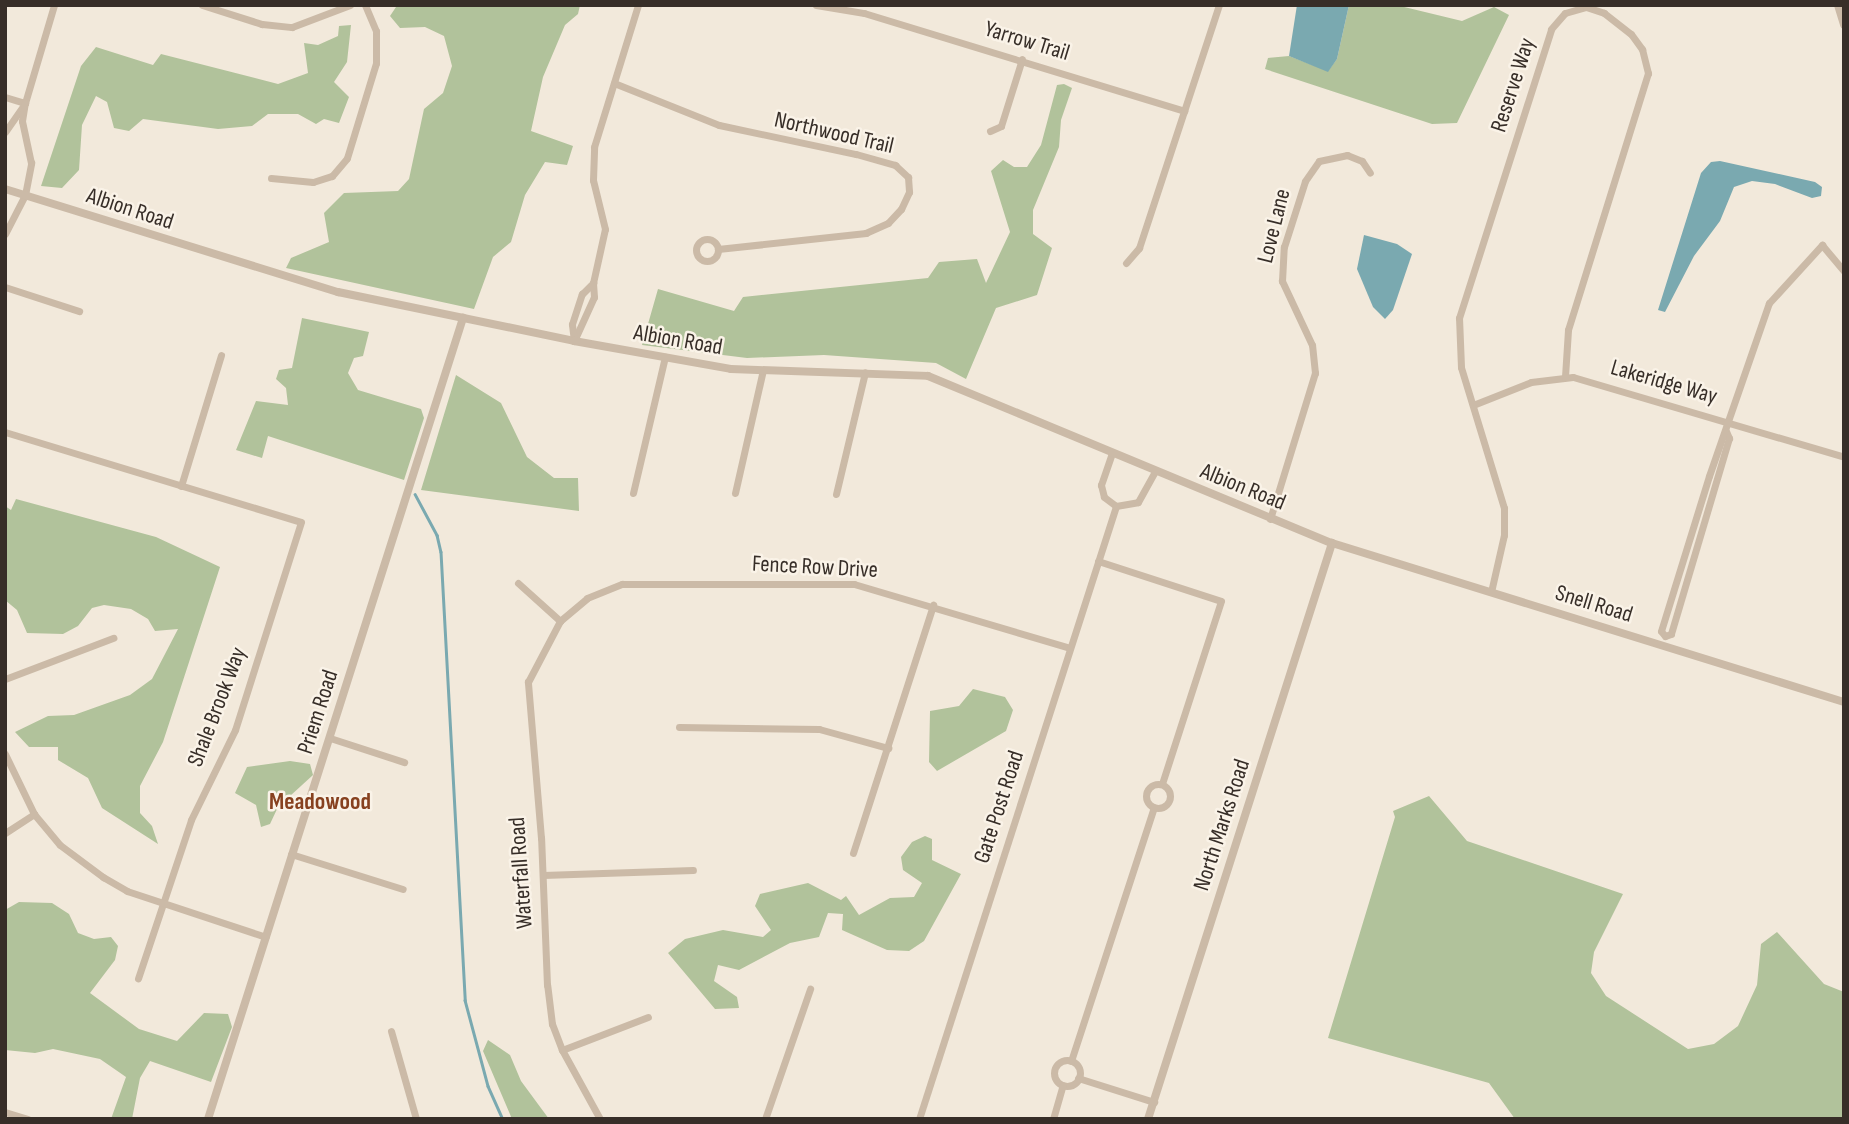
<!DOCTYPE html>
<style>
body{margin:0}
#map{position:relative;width:1849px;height:1124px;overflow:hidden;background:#f2e9db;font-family:"Sofia Sans Condensed",sans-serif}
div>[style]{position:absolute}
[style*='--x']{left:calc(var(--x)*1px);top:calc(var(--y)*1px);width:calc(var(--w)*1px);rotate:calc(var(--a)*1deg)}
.green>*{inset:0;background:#b1c29b}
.water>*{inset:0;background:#7aa9b0}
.stream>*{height:2.5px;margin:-1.25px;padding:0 1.25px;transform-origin:1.25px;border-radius:1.25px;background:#7aa9b0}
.minor>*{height:7px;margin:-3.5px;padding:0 3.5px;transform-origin:3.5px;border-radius:3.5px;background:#cbbaa7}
.minor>.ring{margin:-3.5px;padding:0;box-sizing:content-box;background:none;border:7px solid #cbbaa7;border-radius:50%}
.tertiary>*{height:8px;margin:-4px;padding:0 4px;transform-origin:4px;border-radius:4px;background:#cbbaa7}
span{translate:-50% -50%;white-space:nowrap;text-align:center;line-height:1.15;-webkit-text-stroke:5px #faf3e8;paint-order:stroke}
.street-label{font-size:23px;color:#372e28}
.neighbourhood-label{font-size:24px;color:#87411f;font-weight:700}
.frame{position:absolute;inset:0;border:7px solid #372e28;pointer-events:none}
</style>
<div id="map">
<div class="green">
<div style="clip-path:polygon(580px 5px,578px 14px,565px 25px,543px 77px,531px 131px,573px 146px,567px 165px,545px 162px,525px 195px,511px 242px,493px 257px,474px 309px,286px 268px,291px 258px,329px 242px,324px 213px,344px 193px,398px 191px,409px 179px,424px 109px,443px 93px,452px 66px,444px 36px,425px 27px,400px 28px,390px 16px,396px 7px)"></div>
<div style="clip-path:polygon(1349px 5px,1396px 5px,1462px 21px,1494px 7px,1509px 15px,1457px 123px,1432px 124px,1265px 69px,1268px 58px,1289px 56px,1328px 71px,1337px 59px)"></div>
<div style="clip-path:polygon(351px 25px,347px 62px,334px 82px,349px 97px,339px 123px,324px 119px,316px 124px,298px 114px,268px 114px,252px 126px,218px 129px,143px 119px,129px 131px,114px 128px,107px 102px,96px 96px,82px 125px,79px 170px,62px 188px,41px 186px,81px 66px,96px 47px,153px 65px,161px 54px,278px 84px,308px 73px,304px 43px,318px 45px,338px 36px,339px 26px)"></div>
<div style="clip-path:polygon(1064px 84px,1072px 88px,1061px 120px,1059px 147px,1033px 210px,1033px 234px,1052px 248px,1037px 295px,996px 308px,966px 379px,936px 363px,824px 355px,747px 358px,642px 345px,658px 289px,734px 311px,743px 297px,928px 278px,939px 262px,977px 259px,986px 283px,1010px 232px,991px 171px,1003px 160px,1014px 167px,1027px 167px,1041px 145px,1057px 85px)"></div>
<div style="clip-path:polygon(302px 318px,369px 332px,363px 356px,354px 358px,348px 373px,358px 390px,421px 409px,424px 418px,404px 480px,268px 436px,262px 458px,236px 450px,256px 401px,288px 405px,286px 388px,276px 379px,279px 370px,292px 368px)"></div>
<div style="clip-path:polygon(456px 375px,501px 403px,527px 457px,554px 478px,578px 478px,579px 511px,421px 490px)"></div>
<div style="clip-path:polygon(16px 499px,156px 537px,220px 567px,163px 742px,140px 786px,140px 813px,152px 826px,158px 844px,102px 808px,88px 778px,58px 760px,58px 747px,29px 747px,15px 732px,48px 716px,74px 715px,130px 695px,152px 679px,178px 629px,155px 631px,148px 619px,131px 609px,104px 605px,92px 608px,78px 626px,63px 634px,27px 633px,17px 610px,5px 600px,5px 506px,11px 510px)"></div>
<div style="clip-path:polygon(973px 689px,1005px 697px,1013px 710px,1006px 731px,937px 771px,929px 762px,930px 711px,959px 706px)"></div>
<div style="clip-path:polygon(290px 761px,310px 764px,313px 775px,278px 807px,270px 824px,261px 827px,256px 805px,235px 793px,247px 767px)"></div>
<div style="clip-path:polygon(1429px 796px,1467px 841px,1623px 894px,1594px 952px,1591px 973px,1606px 996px,1688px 1049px,1714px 1044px,1738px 1026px,1757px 985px,1761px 944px,1777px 932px,1824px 984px,1844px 992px,1844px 1119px,1515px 1119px,1489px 1083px,1328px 1038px,1395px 817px,1393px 811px)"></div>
<div style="clip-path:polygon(925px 836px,932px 839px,932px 860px,961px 874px,924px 941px,909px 951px,887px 950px,842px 930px,843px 914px,828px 913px,819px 937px,790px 943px,739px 970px,718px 965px,714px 981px,737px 997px,739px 1008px,715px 1009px,668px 953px,685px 939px,723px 930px,763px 937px,771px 930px,755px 906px,760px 894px,808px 883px,841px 900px,846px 896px,859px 915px,890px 898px,914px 897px,922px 883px,903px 870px,901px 857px,912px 842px)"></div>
<div style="clip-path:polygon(19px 902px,52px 903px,69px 914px,78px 933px,94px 939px,111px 937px,118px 946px,115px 960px,90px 993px,139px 1029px,177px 1041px,204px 1013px,228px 1014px,232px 1027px,211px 1082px,150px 1061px,140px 1078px,132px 1119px,111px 1119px,126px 1077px,100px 1059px,53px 1049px,35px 1053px,5px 1050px,5px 910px)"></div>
<div style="clip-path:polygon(488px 1040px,510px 1055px,521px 1081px,549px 1119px,512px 1119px,483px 1051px)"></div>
</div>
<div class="water">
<div style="clip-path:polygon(1297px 5px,1349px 5px,1337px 59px,1328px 72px,1289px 56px)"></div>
<div style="clip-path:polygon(1720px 161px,1815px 182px,1822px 187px,1821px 196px,1812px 198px,1775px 184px,1752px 181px,1734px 187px,1720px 221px,1694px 256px,1665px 312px,1658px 310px,1701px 173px,1711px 162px)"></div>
<div style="clip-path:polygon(1364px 235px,1397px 244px,1412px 254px,1393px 310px,1385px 319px,1373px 307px,1357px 269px)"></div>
</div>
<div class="stream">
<div style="--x:415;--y:494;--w:47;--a:61.8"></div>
<div style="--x:437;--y:535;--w:17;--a:77"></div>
<div style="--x:441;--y:552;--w:449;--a:86.9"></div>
<div style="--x:465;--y:1000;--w:89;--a:75"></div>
<div style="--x:488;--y:1086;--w:36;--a:66"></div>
</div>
<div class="minor">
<div style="--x:202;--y:5;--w:63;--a:17.6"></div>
<div style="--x:262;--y:24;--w:30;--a:6"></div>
<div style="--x:292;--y:27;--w:62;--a:-20.8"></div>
<div style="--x:816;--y:5;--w:49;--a:9.5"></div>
<div style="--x:864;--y:13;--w:335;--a:17"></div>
<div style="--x:614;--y:83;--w:113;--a:21.8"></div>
<div style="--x:719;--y:125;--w:140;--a:12"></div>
<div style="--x:856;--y:154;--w:41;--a:15.8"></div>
<div style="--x:895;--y:165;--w:18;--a:43"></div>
<div style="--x:908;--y:177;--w:15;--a:86"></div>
<div style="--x:909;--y:192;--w:19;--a:115"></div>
<div style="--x:901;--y:209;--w:19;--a:133"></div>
<div style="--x:888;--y:223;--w:24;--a:156"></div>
<div style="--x:866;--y:233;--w:149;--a:173.8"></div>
<div style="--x:5;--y:97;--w:21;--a:17"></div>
<div style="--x:990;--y:131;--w:12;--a:-24"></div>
<div style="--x:1001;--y:126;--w:70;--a:-72.6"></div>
<div style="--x:5;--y:132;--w:35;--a:-55"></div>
<div style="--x:25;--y:103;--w:102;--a:-73.5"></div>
<div style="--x:271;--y:178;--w:42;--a:5.4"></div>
<div style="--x:313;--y:182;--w:20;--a:-18"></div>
<div style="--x:332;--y:176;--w:23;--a:-50"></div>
<div style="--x:347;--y:158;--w:99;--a:-73"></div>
<div style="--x:376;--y:63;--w:32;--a:-90"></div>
<div style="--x:376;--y:31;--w:28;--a:-113"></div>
<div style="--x:5;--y:234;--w:44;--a:-62.9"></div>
<div style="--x:25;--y:195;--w:33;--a:-79"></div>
<div style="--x:31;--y:163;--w:43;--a:-102.1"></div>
<div style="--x:22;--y:121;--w:18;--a:-81"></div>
<div class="ring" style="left:696px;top:239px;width:15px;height:15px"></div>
<div style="--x:1126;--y:263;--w:20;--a:-49"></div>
<div style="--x:1139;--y:248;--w:256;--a:-71.8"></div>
<div style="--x:5;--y:287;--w:78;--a:18"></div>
<div style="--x:574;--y:341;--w:48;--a:-65.6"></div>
<div style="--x:594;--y:297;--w:14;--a:-94"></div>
<div style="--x:593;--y:283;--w:55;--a:-77.5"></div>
<div style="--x:605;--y:229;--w:50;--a:-103.8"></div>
<div style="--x:593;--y:180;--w:33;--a:-88"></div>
<div style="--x:594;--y:147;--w:149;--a:-72.8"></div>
<div style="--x:574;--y:341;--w:17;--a:-97"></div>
<div style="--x:572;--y:324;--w:32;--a:-72"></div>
<div style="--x:582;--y:294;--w:16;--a:-45"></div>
<div style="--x:1473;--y:405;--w:62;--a:-21.6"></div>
<div style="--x:1531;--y:382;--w:42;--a:-6.8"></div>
<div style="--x:1573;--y:377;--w:283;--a:16.4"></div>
<div style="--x:1726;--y:431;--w:8;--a:67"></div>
<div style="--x:1729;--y:438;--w:204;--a:106.5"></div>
<div style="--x:1671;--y:634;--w:6;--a:162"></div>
<div style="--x:1665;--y:636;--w:6;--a:-129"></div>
<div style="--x:1661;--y:631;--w:162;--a:-72.8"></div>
<div style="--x:1709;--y:476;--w:183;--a:-70.9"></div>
<div style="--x:1769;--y:303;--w:79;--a:-47.6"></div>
<div style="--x:1822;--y:245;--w:34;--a:50"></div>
<div style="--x:5;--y:432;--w:309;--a:16.9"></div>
<div style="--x:301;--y:522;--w:218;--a:107.6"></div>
<div style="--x:235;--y:730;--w:100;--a:116.1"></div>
<div style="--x:191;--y:820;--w:167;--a:108.5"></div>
<div style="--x:1112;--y:453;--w:34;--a:109"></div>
<div style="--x:1101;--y:485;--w:12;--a:76"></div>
<div style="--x:1104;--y:497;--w:15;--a:37"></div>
<div style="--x:1116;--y:506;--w:22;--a:-10"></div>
<div style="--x:1138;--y:502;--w:35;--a:-61"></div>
<div style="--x:181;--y:486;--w:137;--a:-73"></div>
<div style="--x:633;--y:493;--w:140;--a:-76.8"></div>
<div style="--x:735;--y:493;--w:126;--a:-77.2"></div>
<div style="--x:836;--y:494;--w:125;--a:-76.6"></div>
<div style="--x:1270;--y:519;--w:153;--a:-72.9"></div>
<div style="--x:1315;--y:373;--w:28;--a:-96"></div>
<div style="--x:1312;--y:345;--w:71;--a:-115.1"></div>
<div style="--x:1282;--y:281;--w:34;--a:-87"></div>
<div style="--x:1284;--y:247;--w:69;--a:-72.3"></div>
<div style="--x:1305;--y:181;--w:24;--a:-55"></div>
<div style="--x:1319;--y:161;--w:29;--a:-12"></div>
<div style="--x:1347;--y:155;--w:16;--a:22"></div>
<div style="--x:1362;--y:161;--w:14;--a:56"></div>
<div style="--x:1098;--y:561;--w:129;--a:18"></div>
<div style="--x:1221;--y:601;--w:192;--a:107.9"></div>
<div style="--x:518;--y:583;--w:57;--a:42.1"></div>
<div style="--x:1491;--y:592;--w:58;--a:-77.2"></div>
<div style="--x:1504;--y:535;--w:27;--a:-90"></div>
<div style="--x:1504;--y:508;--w:147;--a:-107"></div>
<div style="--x:1461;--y:367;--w:49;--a:-92.3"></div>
<div style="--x:1459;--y:318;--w:303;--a:-72.3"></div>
<div style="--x:1551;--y:29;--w:21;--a:-49"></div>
<div style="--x:1565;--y:13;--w:22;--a:-16"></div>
<div style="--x:1586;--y:7;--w:19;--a:18"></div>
<div style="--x:1604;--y:13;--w:34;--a:38"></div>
<div style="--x:1631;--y:34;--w:19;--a:54"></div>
<div style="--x:1642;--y:49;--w:25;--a:76"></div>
<div style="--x:1648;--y:73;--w:269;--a:107.3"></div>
<div style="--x:1568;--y:330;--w:47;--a:93.7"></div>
<div style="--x:5;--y:679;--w:116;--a:-20.8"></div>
<div style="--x:679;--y:727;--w:140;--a:0.8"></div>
<div style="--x:819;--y:729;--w:72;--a:15.4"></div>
<div style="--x:330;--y:738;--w:78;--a:18"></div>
<div style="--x:5;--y:754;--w:67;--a:64.2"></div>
<div style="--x:34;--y:814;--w:40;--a:50"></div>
<div style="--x:60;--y:845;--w:54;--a:36.7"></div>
<div style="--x:103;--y:877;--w:28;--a:30"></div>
<div style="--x:127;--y:891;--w:146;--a:18.3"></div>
<div class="ring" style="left:1146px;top:784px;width:17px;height:17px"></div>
<div style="--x:5;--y:833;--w:35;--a:-33"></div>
<div style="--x:853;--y:853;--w:261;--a:-72.1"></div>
<div style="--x:291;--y:854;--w:117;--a:17.4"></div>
<div style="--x:543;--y:875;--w:150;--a:-1.9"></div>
<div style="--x:391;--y:1031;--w:91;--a:74.1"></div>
<div style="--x:562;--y:1050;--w:92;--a:-21"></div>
<div class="ring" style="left:1054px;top:1060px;width:19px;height:19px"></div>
<div style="--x:1071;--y:1061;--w:267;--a:-71.9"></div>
<div style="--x:1078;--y:1078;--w:80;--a:17.5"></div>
<div style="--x:5;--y:1112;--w:24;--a:17"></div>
<div style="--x:600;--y:1119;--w:79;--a:-118.8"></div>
<div style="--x:562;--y:1050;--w:28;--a:-111"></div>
<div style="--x:552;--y:1024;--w:39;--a:-97"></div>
<div style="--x:547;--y:985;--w:147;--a:-92.3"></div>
<div style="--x:541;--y:838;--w:157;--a:-94.8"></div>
<div style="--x:528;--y:682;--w:69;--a:-62.3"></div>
<div style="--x:560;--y:621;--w:35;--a:-40"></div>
<div style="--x:587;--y:598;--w:38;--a:-22"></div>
<div style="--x:622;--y:584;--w:232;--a:0"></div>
<div style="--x:854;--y:584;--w:225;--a:16.5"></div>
<div style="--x:765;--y:1119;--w:138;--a:-70.9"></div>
<div style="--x:919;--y:1119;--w:644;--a:-72.18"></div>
<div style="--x:1053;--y:1119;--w:35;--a:-74"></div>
</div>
<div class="tertiary">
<div style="--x:1838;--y:5;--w:21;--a:73"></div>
<div style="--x:5;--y:189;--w:349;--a:17.2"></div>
<div style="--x:338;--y:292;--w:241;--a:11.7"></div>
<div style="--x:574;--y:341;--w:159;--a:10.1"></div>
<div style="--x:731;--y:369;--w:197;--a:2"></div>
<div style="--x:928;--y:376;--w:437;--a:22.5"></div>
<div style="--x:1332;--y:543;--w:536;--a:17.25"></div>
<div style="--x:208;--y:1119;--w:841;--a:-72.34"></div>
<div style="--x:1148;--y:1119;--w:605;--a:-72.28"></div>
</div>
<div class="street-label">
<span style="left:1027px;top:41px;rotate:17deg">Yarrow Trail</span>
<span style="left:1513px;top:85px;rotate:-72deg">Reserve Way</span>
<span style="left:834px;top:133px;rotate:13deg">Northwood Trail</span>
<span style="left:130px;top:209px;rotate:18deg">Albion Road</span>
<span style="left:1274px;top:226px;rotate:-76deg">Love Lane</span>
<span style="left:678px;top:340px;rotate:10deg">Albion Road</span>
<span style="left:1664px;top:382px;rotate:16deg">Lakeridge Way</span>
<span style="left:1243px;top:487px;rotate:22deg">Albion Road</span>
<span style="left:815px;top:567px;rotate:3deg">Fence Row Drive</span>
<span style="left:1594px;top:604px;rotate:17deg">Snell Road</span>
<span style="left:217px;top:707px;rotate:-69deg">Shale Brook Way</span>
<span style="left:318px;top:712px;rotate:-72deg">Priem Road</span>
<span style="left:999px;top:807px;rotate:-72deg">Gate Post Road</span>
<span style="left:1222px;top:825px;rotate:-72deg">North Marks Road</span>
<span style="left:521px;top:873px;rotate:-94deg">Waterfall Road</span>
</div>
<div class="neighbourhood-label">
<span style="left:320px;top:802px">Meadowood</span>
</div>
<div class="frame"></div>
</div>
